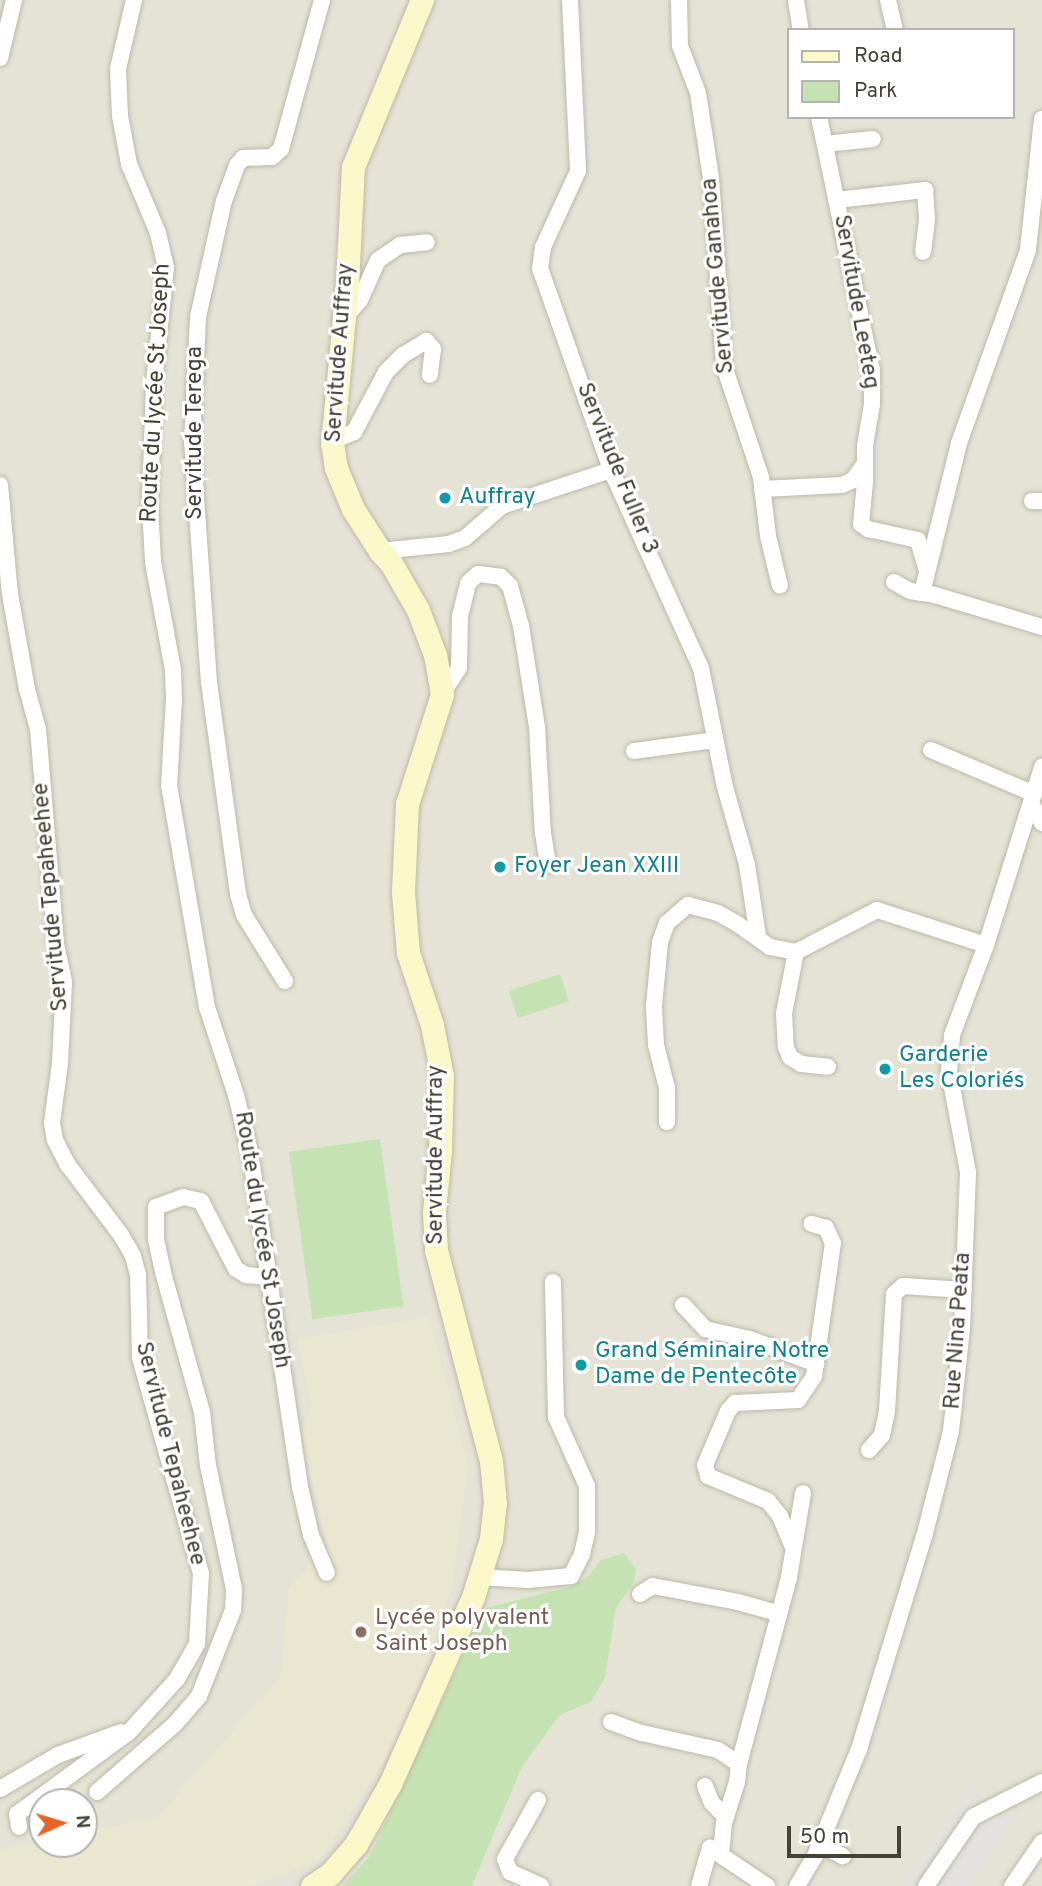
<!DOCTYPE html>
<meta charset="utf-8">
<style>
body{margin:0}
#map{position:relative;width:1042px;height:1886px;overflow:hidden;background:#f2f0e7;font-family:Overpass,sans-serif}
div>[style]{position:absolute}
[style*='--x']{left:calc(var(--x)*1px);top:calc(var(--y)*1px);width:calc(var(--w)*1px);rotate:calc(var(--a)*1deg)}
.residential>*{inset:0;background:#e5e3d5}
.education>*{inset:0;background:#eae7d1}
.green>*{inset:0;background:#c5e3b2;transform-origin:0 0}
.parking>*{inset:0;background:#e3e2de}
.roads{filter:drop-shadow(0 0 2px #bdb9aa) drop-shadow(0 0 2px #bdb9aa)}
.street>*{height:16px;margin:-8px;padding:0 8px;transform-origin:8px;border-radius:8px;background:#fff}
.secondary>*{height:23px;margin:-11.5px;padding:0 11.5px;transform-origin:11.5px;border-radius:11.5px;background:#faf7c8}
.dots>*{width:19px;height:19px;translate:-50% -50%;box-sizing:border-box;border:4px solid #fff;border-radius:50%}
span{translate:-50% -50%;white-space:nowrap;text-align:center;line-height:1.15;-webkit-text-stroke:6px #fff;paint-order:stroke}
.street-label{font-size:23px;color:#444136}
.culture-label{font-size:23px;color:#0d838f}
.left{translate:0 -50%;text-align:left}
.education-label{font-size:23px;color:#785e54}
.legend{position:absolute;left:787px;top:28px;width:228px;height:91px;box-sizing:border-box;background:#fff;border:2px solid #b4b3af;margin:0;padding:9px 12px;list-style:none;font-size:21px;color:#444136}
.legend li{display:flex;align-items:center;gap:14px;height:35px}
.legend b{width:35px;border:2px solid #b4b3af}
.north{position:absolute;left:28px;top:1788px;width:70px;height:70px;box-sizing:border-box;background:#fff;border:2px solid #b4b3af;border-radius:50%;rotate:86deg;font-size:19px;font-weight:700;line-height:28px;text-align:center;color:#444136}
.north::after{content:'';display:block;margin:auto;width:24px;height:32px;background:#ea6525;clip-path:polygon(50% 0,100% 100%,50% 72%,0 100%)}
.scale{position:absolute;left:787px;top:1826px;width:114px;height:32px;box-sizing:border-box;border:4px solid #444136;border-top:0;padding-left:9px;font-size:21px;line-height:24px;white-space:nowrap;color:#444136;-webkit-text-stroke:5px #fff;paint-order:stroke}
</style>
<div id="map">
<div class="residential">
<div style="clip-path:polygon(evenodd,0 0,1042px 0,1042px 1886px,472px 1886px,522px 1767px,560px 1715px,591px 1702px,604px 1677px,616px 1608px,633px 1584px,601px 1560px,588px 1576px,572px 1586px,485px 1608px,369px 1857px,342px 1886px,0 1886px,0 0,788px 30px,1012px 30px,1012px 117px,788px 117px,788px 30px,0 0,42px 1802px,84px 1802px,84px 1844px,42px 1844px,42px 1802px)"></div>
</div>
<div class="education">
<div style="clip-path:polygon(429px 1317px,468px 1465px,452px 1587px,401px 1735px,319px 1860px,252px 1886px,0 1886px,0 1850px,42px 1841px,42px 1844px,84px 1844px,84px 1832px,158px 1817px,281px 1676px,289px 1588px,328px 1545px,301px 1433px,312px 1405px,297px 1339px)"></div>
</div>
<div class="green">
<div style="left:560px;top:974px;width:29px;height:54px;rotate:72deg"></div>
<div style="left:380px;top:1139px;width:169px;height:92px;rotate:82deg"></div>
<div style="clip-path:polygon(624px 1553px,636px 1569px,633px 1584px,616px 1608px,605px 1677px,591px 1702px,560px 1715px,522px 1767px,472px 1886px,342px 1886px,369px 1857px,485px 1608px,572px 1586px,588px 1576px,601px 1560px)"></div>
</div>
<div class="parking">
<div style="clip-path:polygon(970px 1785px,1016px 1817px,969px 1886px,901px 1886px)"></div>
</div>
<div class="roads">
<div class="street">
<div style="--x:134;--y:0;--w:71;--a:103.1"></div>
<div style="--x:118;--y:69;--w:47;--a:87.6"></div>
<div style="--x:120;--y:116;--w:49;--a:79.4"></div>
<div style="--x:129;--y:164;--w:75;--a:67.2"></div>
<div style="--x:158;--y:233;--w:35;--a:77"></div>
<div style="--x:166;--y:267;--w:117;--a:95.9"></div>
<div style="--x:154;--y:383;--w:123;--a:91.9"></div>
<div style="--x:150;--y:506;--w:56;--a:86.9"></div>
<div style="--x:153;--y:562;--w:110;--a:79.5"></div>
<div style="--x:173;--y:670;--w:29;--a:88"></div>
<div style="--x:174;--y:699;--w:86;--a:93.3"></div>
<div style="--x:169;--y:785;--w:225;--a:80.3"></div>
<div style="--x:207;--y:1007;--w:93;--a:71.8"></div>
<div style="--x:236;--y:1095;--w:59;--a:76.2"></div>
<div style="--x:250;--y:1152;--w:339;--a:81.5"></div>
<div style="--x:300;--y:1487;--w:49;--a:77.1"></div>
<div style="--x:311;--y:1535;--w:41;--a:67.2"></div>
<div style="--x:570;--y:0;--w:171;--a:87.3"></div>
<div style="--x:578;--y:171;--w:84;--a:114.7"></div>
<div style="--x:543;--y:247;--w:21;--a:98"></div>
<div style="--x:540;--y:268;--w:214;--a:70.6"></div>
<div style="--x:611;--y:470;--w:217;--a:65.6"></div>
<div style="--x:701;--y:668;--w:121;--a:78.6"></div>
<div style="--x:725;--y:787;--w:81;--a:74.2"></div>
<div style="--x:747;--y:865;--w:72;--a:81.2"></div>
<div style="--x:679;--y:0;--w:46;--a:88.8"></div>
<div style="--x:680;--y:46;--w:50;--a:69"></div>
<div style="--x:698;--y:93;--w:86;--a:81.3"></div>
<div style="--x:711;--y:178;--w:188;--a:86"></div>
<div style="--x:724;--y:366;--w:117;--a:71.6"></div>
<div style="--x:761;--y:477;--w:59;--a:83.2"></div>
<div style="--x:768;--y:536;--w:51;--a:76.5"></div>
<div style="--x:796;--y:0;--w:30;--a:81"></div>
<div style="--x:888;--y:0;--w:31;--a:77"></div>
<div style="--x:0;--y:58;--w:60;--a:-76.4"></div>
<div style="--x:819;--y:117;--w:258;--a:78.2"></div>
<div style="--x:872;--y:370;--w:34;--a:90"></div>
<div style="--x:872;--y:404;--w:43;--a:99.5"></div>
<div style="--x:865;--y:446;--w:36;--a:90"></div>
<div style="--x:865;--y:482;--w:42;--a:95.4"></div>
<div style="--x:861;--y:524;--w:9;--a:36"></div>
<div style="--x:868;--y:529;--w:51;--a:12.4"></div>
<div style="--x:918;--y:540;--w:29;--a:74"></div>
<div style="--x:825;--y:144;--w:48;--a:-5.9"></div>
<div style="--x:837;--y:200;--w:89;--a:-6.5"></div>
<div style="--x:925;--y:190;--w:30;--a:86"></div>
<div style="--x:927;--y:220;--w:32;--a:97"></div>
<div style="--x:344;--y:318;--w:24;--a:-48"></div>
<div style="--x:360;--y:300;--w:44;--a:-65.8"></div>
<div style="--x:378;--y:260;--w:27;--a:-34"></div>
<div style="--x:400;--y:245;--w:27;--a:-6"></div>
<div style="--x:332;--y:441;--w:24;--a:-22"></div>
<div style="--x:354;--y:432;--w:68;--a:-61.9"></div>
<div style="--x:386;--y:372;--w:24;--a:-45"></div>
<div style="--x:403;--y:355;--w:27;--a:-31"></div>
<div style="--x:426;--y:341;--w:11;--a:49"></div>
<div style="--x:433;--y:349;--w:26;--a:97"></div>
<div style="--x:0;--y:485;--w:109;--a:84.8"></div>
<div style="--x:10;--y:594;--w:97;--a:79.9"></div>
<div style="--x:27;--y:689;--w:41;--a:74.6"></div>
<div style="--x:38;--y:729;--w:216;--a:85.2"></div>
<div style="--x:56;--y:944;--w:39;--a:78"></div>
<div style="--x:64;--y:982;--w:81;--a:92.8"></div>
<div style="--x:60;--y:1063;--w:61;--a:97.6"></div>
<div style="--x:52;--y:1123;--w:17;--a:80"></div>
<div style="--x:55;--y:1140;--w:28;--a:63"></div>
<div style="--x:68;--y:1165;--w:88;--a:52.9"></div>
<div style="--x:121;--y:1235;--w:24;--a:60"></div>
<div style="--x:133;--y:1256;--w:20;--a:75"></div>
<div style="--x:138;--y:1275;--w:83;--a:88.6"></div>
<div style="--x:140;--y:1358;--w:223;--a:74.2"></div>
<div style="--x:201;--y:1573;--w:71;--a:93.2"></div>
<div style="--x:197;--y:1644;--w:40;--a:119.7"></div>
<div style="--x:177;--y:1679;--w:72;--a:132.2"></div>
<div style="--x:129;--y:1732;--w:139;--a:143.8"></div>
<div style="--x:17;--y:1814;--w:13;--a:81"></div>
<div style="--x:762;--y:489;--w:80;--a:-2.9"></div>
<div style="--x:842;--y:485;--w:12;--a:-24"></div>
<div style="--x:853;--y:480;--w:19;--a:-54"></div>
<div style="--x:1032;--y:501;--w:10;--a:0"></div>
<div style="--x:380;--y:551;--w:69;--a:-5.8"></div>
<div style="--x:449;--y:544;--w:17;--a:-21"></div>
<div style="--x:465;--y:538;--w:49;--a:-40.9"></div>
<div style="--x:502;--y:506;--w:115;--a:-18.3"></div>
<div style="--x:894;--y:582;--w:18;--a:29"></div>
<div style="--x:910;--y:591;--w:25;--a:9"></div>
<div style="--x:935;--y:595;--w:112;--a:16.7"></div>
<div style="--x:922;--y:593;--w:154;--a:-76.1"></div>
<div style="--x:959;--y:443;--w:205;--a:-70.3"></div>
<div style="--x:1028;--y:250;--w:132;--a:-83.9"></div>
<div style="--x:442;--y:694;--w:31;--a:-57"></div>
<div style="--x:459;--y:668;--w:52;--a:-88.9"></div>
<div style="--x:460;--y:616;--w:34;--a:-76"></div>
<div style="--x:468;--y:583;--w:13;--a:-42"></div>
<div style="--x:478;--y:574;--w:23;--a:7"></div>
<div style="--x:501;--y:577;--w:13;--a:45"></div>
<div style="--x:510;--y:586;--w:41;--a:74.6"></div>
<div style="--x:521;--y:626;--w:102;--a:81"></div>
<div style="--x:537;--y:727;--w:106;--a:86.8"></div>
<div style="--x:543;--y:833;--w:32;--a:81"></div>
<div style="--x:931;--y:750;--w:112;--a:23.1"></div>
<div style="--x:634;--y:751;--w:82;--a:-7.7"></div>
<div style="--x:1031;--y:803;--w:23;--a:61"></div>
<div style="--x:796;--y:952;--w:62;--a:101.1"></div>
<div style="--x:784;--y:1013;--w:34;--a:87"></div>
<div style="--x:786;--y:1047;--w:11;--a:68"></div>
<div style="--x:790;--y:1057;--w:13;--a:32"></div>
<div style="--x:801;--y:1064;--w:27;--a:6"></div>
<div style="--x:285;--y:981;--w:78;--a:-121.8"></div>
<div style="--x:244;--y:915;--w:22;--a:-106"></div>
<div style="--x:238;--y:894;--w:213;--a:-97.8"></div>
<div style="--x:209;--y:683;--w:243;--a:-94"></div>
<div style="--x:192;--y:441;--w:124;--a:-87.2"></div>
<div style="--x:198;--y:317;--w:119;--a:-77.4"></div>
<div style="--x:224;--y:201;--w:38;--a:-70"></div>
<div style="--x:237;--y:165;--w:9;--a:-49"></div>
<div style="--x:243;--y:158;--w:29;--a:-2"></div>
<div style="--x:272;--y:157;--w:12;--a:-42"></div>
<div style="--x:281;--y:149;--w:155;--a:-74.6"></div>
<div style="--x:667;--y:1122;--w:34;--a:-90"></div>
<div style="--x:667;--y:1088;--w:44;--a:-104.3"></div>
<div style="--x:656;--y:1045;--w:39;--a:-93"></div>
<div style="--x:654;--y:1006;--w:64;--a:-84.6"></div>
<div style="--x:660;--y:942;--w:20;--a:-70"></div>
<div style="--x:667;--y:923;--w:28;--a:-41"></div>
<div style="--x:688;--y:905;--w:31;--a:15"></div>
<div style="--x:718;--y:913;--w:21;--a:29"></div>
<div style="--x:736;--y:923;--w:42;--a:35.2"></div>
<div style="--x:770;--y:947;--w:26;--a:11"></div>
<div style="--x:796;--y:952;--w:91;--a:-27.4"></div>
<div style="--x:877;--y:910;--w:114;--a:17.8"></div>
<div style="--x:683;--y:1305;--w:33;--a:47"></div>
<div style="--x:705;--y:1329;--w:46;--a:12.5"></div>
<div style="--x:750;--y:1339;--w:71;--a:20.7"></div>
<div style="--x:869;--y:1450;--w:20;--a:-49"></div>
<div style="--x:882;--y:1435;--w:25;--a:-78"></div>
<div style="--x:887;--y:1411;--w:117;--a:-86.6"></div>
<div style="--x:894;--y:1294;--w:12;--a:-42"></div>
<div style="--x:903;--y:1286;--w:61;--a:3.8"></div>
<div style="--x:793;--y:1547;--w:34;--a:-113"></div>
<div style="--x:780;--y:1516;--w:19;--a:-129"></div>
<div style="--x:768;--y:1501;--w:65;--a:-157.4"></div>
<div style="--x:708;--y:1476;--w:11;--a:-105"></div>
<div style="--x:705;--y:1465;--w:59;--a:-66.9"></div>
<div style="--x:728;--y:1411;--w:11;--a:-49"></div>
<div style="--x:735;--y:1403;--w:63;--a:-2.7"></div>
<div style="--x:798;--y:1400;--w:29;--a:-56"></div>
<div style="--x:814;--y:1376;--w:134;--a:-81.9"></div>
<div style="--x:833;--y:1243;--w:17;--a:-115"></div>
<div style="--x:826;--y:1228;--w:15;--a:-164"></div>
<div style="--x:480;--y:1577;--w:48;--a:3.6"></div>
<div style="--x:528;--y:1580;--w:43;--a:-5.3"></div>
<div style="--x:571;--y:1576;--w:25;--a:-63"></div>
<div style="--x:582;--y:1554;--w:23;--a:-77"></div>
<div style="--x:587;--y:1532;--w:46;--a:-90"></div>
<div style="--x:587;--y:1486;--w:76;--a:-114.2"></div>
<div style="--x:556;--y:1417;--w:135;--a:-91.3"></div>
<div style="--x:640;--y:1594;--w:15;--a:-32"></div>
<div style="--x:653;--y:1586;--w:86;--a:10.7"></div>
<div style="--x:738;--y:1602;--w:41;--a:15.8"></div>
<div style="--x:611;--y:1722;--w:33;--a:20"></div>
<div style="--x:642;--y:1733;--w:78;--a:12.6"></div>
<div style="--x:718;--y:1750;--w:25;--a:34"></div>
<div style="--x:705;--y:1786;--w:18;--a:68"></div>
<div style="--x:712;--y:1803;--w:20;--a:45"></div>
<div style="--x:0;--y:1789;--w:67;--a:-30.4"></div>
<div style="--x:58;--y:1755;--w:67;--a:-20.1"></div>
<div style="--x:97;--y:1792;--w:103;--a:-41.1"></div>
<div style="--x:175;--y:1724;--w:37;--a:-49"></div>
<div style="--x:199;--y:1696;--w:92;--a:-68.4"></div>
<div style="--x:233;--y:1610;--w:21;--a:-87"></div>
<div style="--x:234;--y:1589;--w:126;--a:-101.9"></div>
<div style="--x:208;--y:1466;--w:54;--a:-96.3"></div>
<div style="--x:202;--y:1412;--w:145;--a:-105.6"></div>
<div style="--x:163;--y:1272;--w:34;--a:-102"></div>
<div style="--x:156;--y:1239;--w:32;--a:-90"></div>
<div style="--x:156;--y:1207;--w:29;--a:-20"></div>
<div style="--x:183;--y:1197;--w:18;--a:13"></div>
<div style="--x:201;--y:1201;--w:76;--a:62.8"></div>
<div style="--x:236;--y:1269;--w:12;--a:31"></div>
<div style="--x:246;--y:1275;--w:23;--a:5"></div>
<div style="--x:538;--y:1800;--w:68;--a:119.2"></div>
<div style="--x:505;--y:1859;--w:14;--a:69"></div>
<div style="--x:510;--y:1872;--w:34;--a:24"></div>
<div style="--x:819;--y:1844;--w:27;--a:27"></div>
<div style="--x:721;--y:1855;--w:32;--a:-85"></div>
<div style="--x:724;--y:1823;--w:43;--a:-72.4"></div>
<div style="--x:737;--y:1782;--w:18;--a:-84"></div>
<div style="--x:739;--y:1764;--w:194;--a:-75"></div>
<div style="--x:789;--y:1577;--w:85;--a:-80.5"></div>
<div style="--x:699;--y:1886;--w:40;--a:-74"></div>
<div style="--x:710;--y:1848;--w:69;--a:33.7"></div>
<div style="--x:797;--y:1886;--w:35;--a:-59"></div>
<div style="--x:815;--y:1856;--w:116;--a:-67.6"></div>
<div style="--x:859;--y:1749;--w:222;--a:-73"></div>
<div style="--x:924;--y:1537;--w:109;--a:-75.7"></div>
<div style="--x:951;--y:1431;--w:104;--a:-83.9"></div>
<div style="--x:962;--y:1328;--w:156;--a:-87.8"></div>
<div style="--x:968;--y:1172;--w:103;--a:-100.7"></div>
<div style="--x:949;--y:1071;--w:36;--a:-85"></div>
<div style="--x:952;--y:1035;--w:96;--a:-69.3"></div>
<div style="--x:986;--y:945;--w:187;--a:-72.5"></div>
<div style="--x:926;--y:1886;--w:83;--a:-55.7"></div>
<div style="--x:973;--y:1817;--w:77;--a:-26.9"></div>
<div style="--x:1012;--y:1886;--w:53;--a:-55.7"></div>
</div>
<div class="secondary">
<div style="--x:312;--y:1886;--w:22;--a:-34"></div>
<div style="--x:330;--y:1874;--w:40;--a:-49"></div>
<div style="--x:356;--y:1844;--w:69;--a:-60.5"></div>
<div style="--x:390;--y:1784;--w:205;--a:-66.1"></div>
<div style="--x:473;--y:1597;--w:61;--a:-72.8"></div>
<div style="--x:491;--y:1539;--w:36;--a:-84"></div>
<div style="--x:495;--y:1503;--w:42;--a:-95.4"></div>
<div style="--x:491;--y:1461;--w:218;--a:-104.6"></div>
<div style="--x:436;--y:1250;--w:38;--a:-93"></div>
<div style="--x:434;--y:1212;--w:61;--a:-84.4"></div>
<div style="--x:440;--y:1151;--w:75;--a:-88.5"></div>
<div style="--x:442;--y:1076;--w:52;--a:-101.1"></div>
<div style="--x:432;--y:1025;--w:76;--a:-108.4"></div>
<div style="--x:408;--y:953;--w:61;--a:-94.7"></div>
<div style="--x:403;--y:892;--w:88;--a:-87.4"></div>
<div style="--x:407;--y:804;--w:115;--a:-72.3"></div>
<div style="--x:442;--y:694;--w:40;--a:-100"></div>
<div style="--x:435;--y:655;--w:48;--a:-110.7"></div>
<div style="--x:418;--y:610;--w:54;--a:-119.9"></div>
<div style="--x:391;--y:563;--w:16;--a:-133"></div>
<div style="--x:380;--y:551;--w:50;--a:-122.7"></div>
<div style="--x:353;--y:509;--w:44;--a:-112.5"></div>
<div style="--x:336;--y:468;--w:24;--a:-99"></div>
<div style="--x:332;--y:444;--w:161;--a:-84.6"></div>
<div style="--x:347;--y:284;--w:117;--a:-87.1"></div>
<div style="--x:353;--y:167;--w:181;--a:-67.6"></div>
</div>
</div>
<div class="dots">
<div style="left:445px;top:498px;background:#0f9aa8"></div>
<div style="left:500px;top:867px;background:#0f9aa8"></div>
<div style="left:885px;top:1069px;background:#0f9aa8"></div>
<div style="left:581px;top:1365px;background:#0f9aa8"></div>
<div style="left:361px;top:1632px;background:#8d6e63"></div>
</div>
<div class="street-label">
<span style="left:719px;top:276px;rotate:-95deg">Servitude Ganahoa</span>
<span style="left:855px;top:302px;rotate:80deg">Servitude Leeteg</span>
<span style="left:341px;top:353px;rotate:-86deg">Servitude Auffray</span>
<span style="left:157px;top:393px;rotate:-87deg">Route du lycée St Joseph</span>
<span style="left:196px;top:433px;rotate:-90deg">Servitude Terega</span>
<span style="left:616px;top:469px;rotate:68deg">Servitude Fuller 3</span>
<span style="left:52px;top:897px;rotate:-95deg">Servitude Tepaheehee</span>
<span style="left:437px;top:1155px;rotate:-90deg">Servitude Auffray</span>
<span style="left:261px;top:1240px;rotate:81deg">Route du lycée St Joseph</span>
<span style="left:959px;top:1331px;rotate:-86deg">Rue Nina Peata</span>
<span style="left:169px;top:1454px;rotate:76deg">Servitude Tepaheehee</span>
</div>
<div class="culture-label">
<span class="left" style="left:459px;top:498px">Auffray</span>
<span class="left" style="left:514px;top:867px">Foyer Jean XXIII</span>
<span class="left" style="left:899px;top:1069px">Garderie<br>Les Coloriés</span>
<span class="left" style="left:595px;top:1365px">Grand Séminaire Notre<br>Dame de Pentecôte</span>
</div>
<div class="education-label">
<span class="left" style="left:375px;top:1632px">Lycée polyvalent<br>Saint Joseph</span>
</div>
<ul class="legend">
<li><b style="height:9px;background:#faf7c8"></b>Road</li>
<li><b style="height:19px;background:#c5e3b2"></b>Park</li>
</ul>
<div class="north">N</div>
<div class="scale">50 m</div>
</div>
